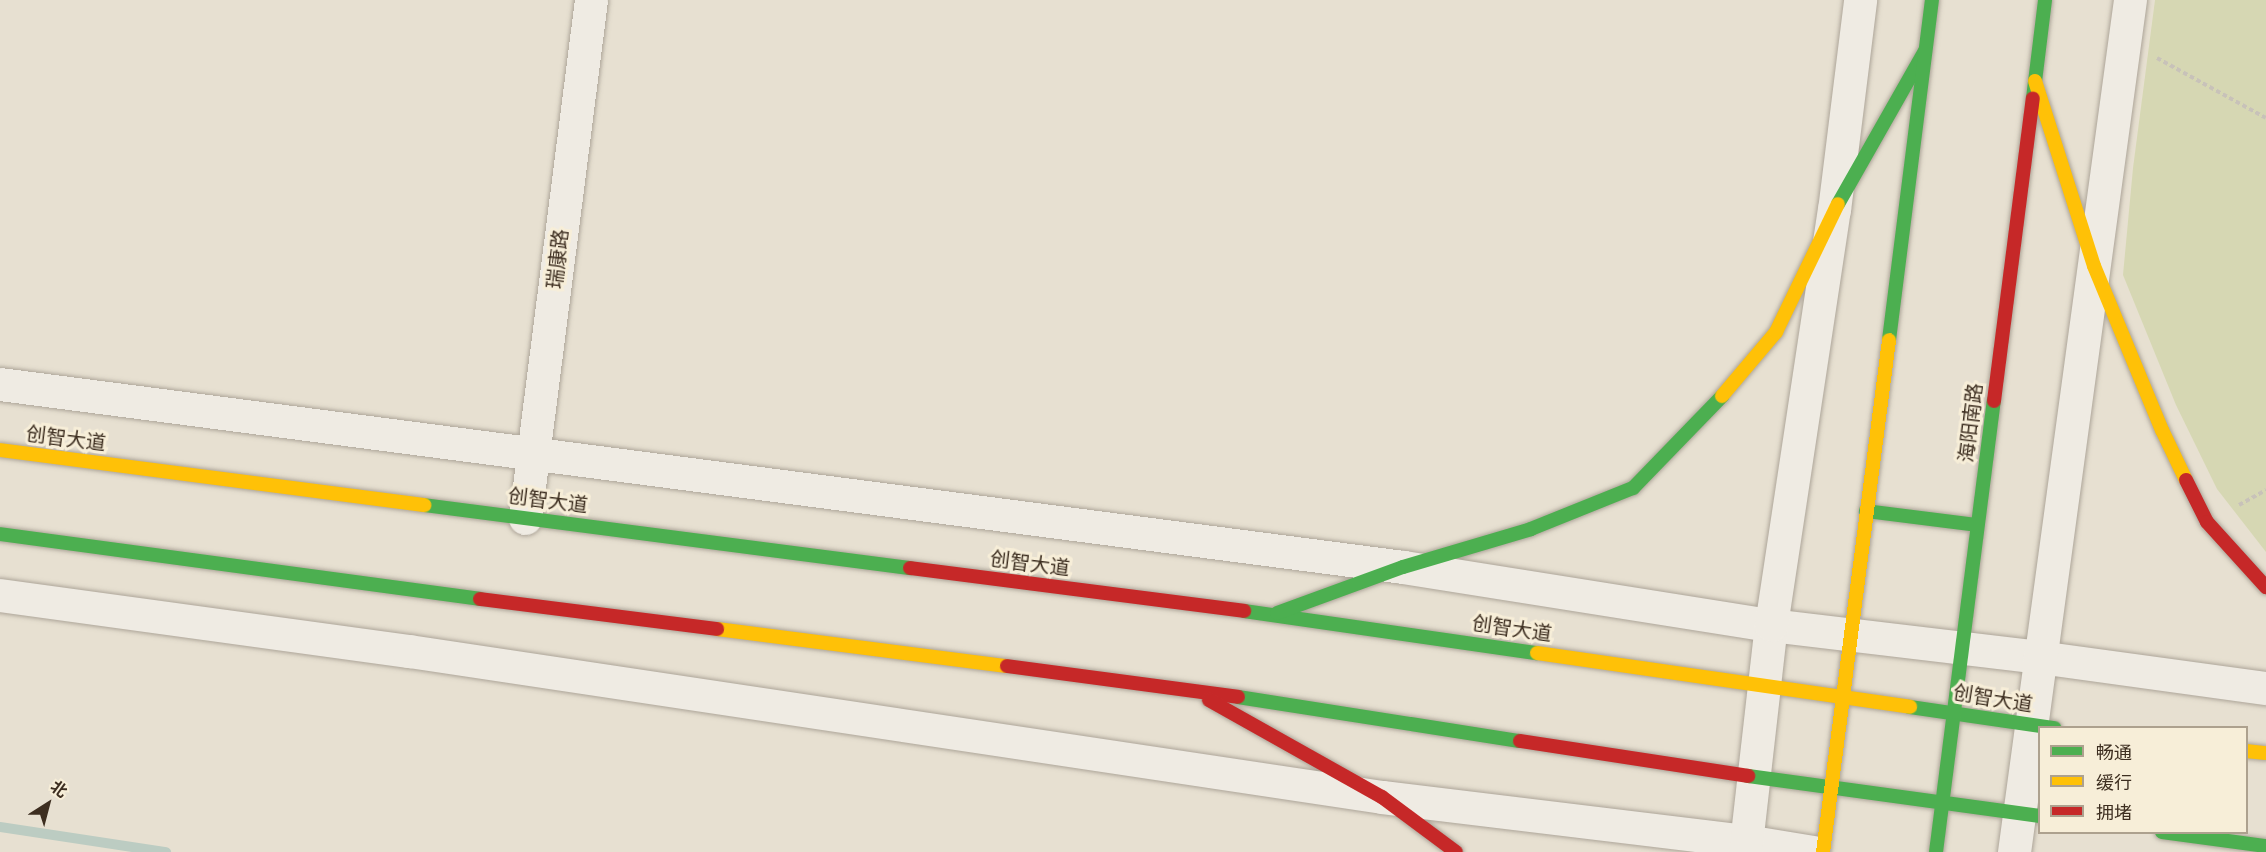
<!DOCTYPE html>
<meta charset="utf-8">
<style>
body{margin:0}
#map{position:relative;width:2266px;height:852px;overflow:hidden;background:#e7e0d1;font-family:"Times New Roman","Noto Sans SC",serif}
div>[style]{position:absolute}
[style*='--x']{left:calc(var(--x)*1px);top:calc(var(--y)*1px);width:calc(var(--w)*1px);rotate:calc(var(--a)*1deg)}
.green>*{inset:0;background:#d6d7b3}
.stream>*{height:10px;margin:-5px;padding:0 5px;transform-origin:5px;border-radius:5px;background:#bcccc2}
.path>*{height:4px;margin-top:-2px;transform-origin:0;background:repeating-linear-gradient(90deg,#c8c2b9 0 4.5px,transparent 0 7.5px)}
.roads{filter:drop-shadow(0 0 2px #ada599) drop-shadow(0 0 2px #ada599)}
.street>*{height:33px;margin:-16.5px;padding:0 16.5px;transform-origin:16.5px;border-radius:16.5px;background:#efebe3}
.fast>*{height:14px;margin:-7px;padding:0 7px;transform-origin:7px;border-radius:7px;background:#4caf50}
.slow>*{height:14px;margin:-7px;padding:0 7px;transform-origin:7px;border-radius:7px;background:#ffc107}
.jam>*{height:14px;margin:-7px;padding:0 7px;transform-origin:7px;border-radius:7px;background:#c62828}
span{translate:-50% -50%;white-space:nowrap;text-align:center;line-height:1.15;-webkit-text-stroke:6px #f7eed8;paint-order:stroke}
.street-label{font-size:20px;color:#3d2e20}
.legend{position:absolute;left:2038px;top:726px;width:210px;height:108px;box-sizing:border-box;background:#f7eed8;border:2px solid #ada18e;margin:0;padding:8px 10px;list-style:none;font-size:18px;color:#3d2e20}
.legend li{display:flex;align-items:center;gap:12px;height:30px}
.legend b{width:30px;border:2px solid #ada18e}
.north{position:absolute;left:18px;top:774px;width:60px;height:60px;-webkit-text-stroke:4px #f7eed8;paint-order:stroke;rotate:36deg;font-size:16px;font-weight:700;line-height:24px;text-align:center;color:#3d2e20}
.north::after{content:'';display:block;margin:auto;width:21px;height:27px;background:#3d2e20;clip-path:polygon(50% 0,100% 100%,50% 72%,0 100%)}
</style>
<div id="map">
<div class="green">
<div style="clip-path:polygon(2155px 0,2266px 0,2266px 552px,2217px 489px,2176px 405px,2123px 275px,2133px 168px)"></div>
</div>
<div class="stream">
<div style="--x:0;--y:827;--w:168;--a:8.6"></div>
</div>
<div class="path">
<div style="--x:2157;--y:58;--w:124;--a:28.8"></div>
<div style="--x:2239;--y:505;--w:31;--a:-29"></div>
</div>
<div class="roads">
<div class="street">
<div style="--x:0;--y:384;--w:1415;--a:7.43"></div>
<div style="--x:1403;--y:567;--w:373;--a:9"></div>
<div style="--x:1771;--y:625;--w:270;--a:6.8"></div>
<div style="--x:2039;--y:657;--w:229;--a:7.8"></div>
<div style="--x:525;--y:518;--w:522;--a:-82.74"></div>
<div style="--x:0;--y:595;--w:413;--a:7.8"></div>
<div style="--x:409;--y:651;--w:984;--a:8.53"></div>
<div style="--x:1382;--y:797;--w:367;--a:6.9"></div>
<div style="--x:1746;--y:841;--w:68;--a:9.3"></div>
<div style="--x:1745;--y:852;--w:228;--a:-83.5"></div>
<div style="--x:1771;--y:625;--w:420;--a:-81.4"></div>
<div style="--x:1834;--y:210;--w:212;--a:-82.9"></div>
<div style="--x:2014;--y:852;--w:860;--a:-82.25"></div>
</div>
<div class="fast">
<div style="--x:2033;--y:98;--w:99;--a:-83"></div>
<div style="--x:1838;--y:204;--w:176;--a:-60.4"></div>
<div style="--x:1889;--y:340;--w:343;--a:-82.8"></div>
<div style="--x:424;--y:505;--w:490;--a:7.4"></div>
<div style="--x:1866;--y:511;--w:112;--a:7.2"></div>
<div style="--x:0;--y:534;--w:484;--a:7.7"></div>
<div style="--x:1244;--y:611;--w:296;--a:8.2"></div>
<div style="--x:1277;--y:613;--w:134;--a:-20.1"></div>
<div style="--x:1403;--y:567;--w:134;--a:-16.5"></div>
<div style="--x:1531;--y:529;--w:110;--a:-21.9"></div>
<div style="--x:1633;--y:488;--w:128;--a:-45.9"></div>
<div style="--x:1238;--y:697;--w:285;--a:8.9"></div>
<div style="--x:1910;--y:707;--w:146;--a:8.3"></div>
<div style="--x:1748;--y:776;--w:295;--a:7.8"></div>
<div style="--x:2162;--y:832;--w:105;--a:7.7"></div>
<div style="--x:1936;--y:852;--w:455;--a:-82.7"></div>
</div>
<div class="slow">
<div style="--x:2035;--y:81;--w:194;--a:72.3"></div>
<div style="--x:2094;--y:266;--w:178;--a:67.5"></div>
<div style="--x:2162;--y:430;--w:55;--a:64.4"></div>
<div style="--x:1722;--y:396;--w:84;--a:-49.8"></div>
<div style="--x:1776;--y:332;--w:142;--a:-64.2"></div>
<div style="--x:0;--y:450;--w:428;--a:7.4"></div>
<div style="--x:717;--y:629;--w:292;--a:7.3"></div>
<div style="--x:1537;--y:653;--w:377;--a:8.2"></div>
<div style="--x:2246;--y:751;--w:20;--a:6"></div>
<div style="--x:1823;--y:852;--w:516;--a:-82.65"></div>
</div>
<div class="jam">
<div style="--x:1994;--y:401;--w:305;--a:-82.7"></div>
<div style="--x:2186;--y:480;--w:47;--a:63.4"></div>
<div style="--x:2207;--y:522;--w:88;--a:47.8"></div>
<div style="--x:910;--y:568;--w:337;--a:7.3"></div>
<div style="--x:480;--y:599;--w:239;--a:7.2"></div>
<div style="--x:1007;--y:666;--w:233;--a:7.6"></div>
<div style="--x:1209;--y:700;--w:198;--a:29.3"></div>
<div style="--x:1382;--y:797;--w:92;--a:36.6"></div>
<div style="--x:1520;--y:741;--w:231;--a:8.7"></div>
</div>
</div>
<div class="street-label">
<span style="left:558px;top:259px;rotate:-83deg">瑞康路</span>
<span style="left:1971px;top:423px;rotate:-83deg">海阳南路</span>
<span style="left:66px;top:439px;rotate:7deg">创智大道</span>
<span style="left:548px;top:501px;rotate:7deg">创智大道</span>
<span style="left:1030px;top:564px;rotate:7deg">创智大道</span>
<span style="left:1512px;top:629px;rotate:8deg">创智大道</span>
<span style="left:1993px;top:699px;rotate:9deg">创智大道</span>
</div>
<ul class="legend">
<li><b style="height:8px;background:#4caf50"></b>畅通</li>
<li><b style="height:8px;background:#ffc107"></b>缓行</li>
<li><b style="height:8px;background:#c62828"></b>拥堵</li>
</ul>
<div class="north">北</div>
</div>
